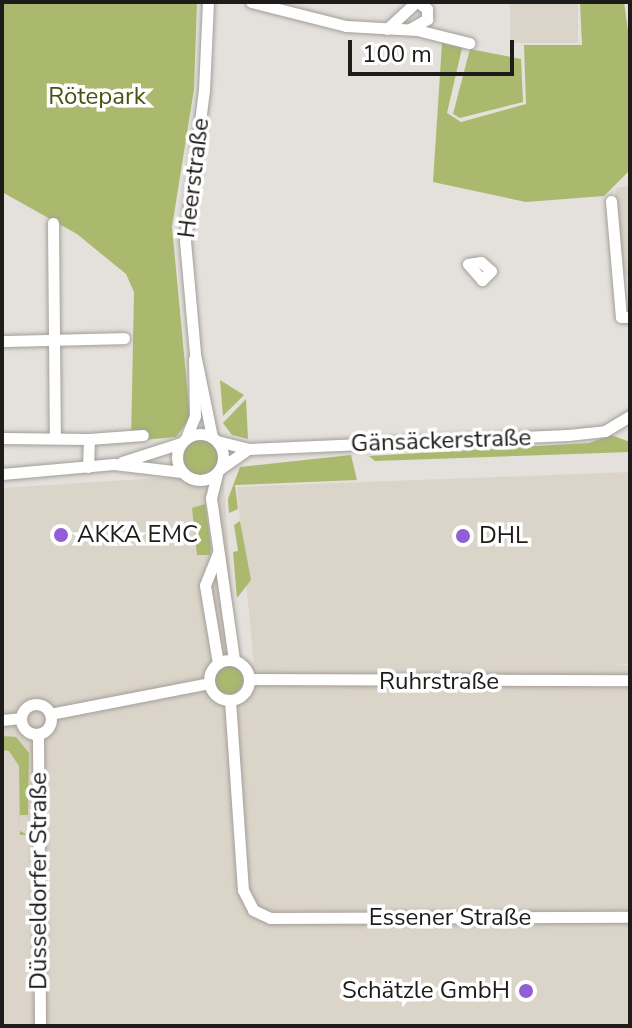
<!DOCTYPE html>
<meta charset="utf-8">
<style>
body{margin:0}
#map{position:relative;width:632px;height:1028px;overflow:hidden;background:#e4e0db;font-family:"Nunito Sans",sans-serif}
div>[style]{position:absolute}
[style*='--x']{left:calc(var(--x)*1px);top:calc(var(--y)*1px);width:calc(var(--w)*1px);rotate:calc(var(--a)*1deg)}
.built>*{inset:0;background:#dbd4c9;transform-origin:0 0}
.green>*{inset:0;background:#aab96e}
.round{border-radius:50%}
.roads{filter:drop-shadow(0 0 2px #a29e9a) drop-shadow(0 0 2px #a29e9a)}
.minor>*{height:11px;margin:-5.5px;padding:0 5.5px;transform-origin:5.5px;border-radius:5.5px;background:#fff}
.minor>.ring{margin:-5.5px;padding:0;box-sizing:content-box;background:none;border:11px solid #fff;border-radius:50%}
.dots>*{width:22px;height:22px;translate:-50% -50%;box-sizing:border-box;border:4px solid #fff;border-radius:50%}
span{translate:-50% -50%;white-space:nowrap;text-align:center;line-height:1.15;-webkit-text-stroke:7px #fff;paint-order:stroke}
.park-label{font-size:24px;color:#485213}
.street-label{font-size:24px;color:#1d1c1a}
.poi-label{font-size:24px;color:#1d1c1a}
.left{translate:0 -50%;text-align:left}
.right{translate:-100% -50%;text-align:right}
.frame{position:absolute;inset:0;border:4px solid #1d1c1a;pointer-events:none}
.scale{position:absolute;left:348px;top:40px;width:166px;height:36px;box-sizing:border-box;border:4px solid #1d1c1a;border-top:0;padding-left:10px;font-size:24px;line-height:28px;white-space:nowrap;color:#1d1c1a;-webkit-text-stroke:6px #fff;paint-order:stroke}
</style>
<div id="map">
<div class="built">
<div style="left:510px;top:2px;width:68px;height:41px"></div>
<div style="clip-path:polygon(630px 185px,630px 276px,627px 277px,619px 272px,614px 217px,616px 188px)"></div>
<div style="clip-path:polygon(630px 472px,630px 664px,610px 665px,630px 665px,630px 1026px,2px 1026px,2px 488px,223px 474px,236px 653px,254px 665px,237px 487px)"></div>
</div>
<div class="green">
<div style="clip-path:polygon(2px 2px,197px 2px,194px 89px,172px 227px,190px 418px,176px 437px,131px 441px,134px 292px,126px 274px,77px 234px,2px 192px)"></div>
<div style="clip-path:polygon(580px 2px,624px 2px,630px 45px,630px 170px,604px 196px,526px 202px,433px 182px,442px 43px,462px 48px,447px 113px,461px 122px,526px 104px,524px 45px,582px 45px)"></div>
<div style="clip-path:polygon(470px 49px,521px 59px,523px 102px,460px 118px,453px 114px)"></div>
<div style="clip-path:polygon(220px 380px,244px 395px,223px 416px)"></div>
<div style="clip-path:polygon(246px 399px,248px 439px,232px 435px,223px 423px)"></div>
<div style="clip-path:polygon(611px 435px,630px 442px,630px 452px,375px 461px,369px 456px,589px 443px)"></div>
<div class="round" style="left:182px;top:439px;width:36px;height:36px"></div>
<div style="clip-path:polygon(351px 455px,357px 480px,235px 485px,238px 509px,229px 513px,228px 499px,240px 467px)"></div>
<div style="clip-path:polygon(205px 504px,211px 548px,210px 555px,197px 555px,192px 508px)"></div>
<div style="clip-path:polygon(240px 521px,251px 580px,237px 598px,233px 552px,238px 551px,234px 525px)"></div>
<div class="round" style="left:215px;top:666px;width:28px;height:28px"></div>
<div style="clip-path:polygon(2px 736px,16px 737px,29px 753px,28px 815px,20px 815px,20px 831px,28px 835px,20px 835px,19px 766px,9px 751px,2px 750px)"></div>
</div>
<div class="roads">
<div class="minor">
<div style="--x:208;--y:2;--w:88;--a:92.6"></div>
<div style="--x:204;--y:90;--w:152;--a:97.2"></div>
<div style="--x:185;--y:241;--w:113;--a:84.9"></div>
<div style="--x:195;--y:354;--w:85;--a:78.4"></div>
<div style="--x:251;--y:2;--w:98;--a:14.2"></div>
<div style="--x:346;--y:26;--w:71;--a:3.2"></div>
<div style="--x:417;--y:30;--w:54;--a:14"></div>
<div style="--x:387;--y:29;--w:40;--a:-43"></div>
<div style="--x:410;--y:29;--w:20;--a:-30"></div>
<div style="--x:427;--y:19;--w:10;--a:-90"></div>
<div style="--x:427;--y:9;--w:11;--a:-142"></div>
<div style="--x:611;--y:201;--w:116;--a:85.1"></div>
<div style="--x:621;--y:317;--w:9;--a:0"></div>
<div style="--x:53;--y:223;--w:215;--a:89.5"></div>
<div style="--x:481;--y:262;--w:13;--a:42"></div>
<div style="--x:491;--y:271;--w:13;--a:135"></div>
<div style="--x:482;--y:280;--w:21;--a:-131"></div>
<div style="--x:468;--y:264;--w:13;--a:-9"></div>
<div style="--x:2;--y:341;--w:122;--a:-1.4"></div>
<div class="ring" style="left:177px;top:434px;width:35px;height:35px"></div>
<div style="--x:2;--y:438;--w:87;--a:0.7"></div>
<div style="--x:89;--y:439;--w:28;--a:92"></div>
<div style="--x:186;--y:438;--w:24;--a:-68"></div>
<div style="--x:195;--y:416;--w:57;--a:-91"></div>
<div style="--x:89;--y:439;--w:54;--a:-4.2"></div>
<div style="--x:217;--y:441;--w:32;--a:14"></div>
<div style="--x:248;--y:449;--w:320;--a:-2.5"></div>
<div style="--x:568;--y:435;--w:37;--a:-6"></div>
<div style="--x:605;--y:431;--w:29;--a:-31"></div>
<div style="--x:122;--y:462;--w:62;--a:-17.9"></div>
<div style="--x:221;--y:468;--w:33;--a:-35"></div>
<div style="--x:2;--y:474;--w:112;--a:-5.1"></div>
<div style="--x:114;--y:464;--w:68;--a:6.7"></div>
<div style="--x:217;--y:474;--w:25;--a:104"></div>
<div style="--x:211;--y:498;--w:164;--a:81.9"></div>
<div class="ring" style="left:209px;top:660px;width:29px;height:29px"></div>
<div style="--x:218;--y:663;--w:79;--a:-99.5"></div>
<div style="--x:205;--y:585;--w:35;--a:-68"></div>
<div style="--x:249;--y:679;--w:381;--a:0.2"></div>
<div style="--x:230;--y:700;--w:190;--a:86.1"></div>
<div style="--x:243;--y:890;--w:22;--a:63"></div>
<div style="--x:253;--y:910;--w:19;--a:25"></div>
<div style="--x:270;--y:918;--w:360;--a:-0.2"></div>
<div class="ring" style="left:21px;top:704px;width:19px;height:19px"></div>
<div style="--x:50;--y:714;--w:162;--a:-11"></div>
<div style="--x:2;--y:720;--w:18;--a:-6"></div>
<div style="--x:38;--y:735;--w:291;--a:89.6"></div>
</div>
</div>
<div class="dots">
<div style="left:61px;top:535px;background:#925dd5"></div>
<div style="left:463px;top:536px;background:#925dd5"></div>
<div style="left:526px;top:991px;background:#925dd5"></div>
</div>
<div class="park-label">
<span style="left:97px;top:97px">Rötepark</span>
</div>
<div class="street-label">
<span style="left:194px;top:178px;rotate:-83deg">Heerstraße</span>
<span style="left:441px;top:441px;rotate:-2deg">Gänsäckerstraße</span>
<span style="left:439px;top:682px">Ruhrstraße</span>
<span style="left:39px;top:881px;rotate:-90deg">Düsseldorfer Straße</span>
<span style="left:450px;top:918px">Essener Straße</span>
</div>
<div class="poi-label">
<span class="left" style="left:77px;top:535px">AKKA EMC</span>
<span class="left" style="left:479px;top:536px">DHL</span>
<span class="right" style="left:510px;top:991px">Schätzle GmbH</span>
</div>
<div class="frame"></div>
<div class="scale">100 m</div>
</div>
